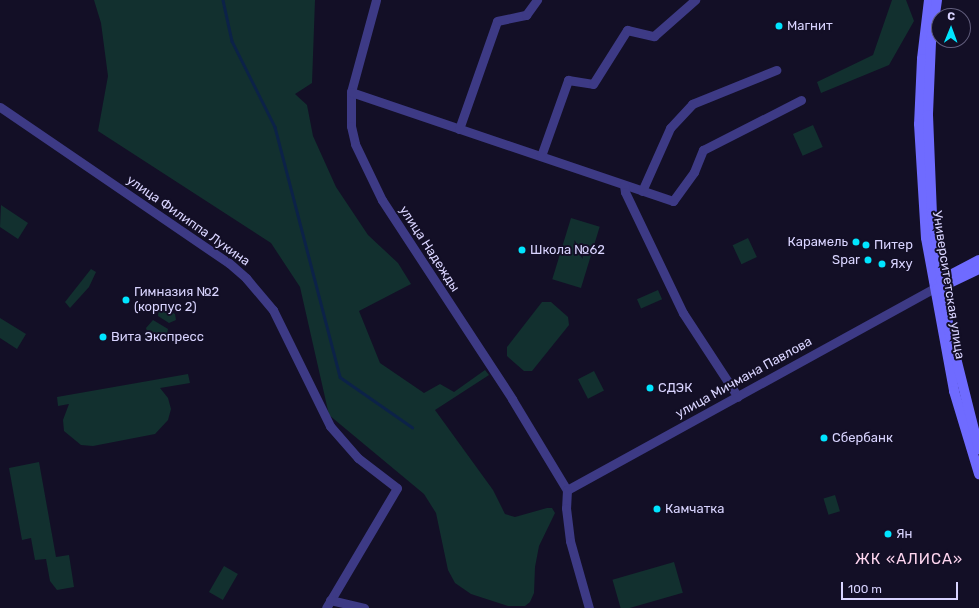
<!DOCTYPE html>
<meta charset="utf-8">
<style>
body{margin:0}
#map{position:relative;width:979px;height:608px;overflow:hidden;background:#130f26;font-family:Rubik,sans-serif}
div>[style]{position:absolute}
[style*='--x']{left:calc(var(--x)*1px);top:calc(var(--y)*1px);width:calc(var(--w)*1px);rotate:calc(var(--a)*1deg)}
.green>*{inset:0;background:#12302f;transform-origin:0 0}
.stream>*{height:2.5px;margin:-1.25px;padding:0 1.25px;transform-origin:1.25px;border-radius:1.25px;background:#0c2248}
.street>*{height:9px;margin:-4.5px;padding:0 4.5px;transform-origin:4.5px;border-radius:4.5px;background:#3d3a85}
.secondary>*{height:10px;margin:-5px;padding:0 5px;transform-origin:5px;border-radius:5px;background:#6f6bff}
.dots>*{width:11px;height:11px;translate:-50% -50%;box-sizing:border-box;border:2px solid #130f26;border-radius:50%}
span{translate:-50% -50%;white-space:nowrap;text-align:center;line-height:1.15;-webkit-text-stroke:4px #130f26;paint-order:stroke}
.poi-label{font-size:13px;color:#d9d4ff}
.left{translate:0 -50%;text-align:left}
.right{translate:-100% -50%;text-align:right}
.street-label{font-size:13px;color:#d9d4ff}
.quarter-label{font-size:15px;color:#ffd6f0;letter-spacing:1px}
.north{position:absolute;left:931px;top:8px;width:40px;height:40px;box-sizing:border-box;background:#130f26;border:1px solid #625e7d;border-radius:50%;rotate:1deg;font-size:11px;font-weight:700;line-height:16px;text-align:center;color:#d9d4ff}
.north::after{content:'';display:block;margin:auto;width:14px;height:18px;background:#00e5ff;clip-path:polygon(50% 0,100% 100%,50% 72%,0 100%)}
.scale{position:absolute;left:841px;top:582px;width:117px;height:18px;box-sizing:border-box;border:2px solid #d9d4ff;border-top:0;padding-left:5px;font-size:12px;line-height:14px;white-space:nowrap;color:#d9d4ff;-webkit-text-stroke:3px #130f26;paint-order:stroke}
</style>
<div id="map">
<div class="green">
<div style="clip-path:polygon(94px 0,315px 0,312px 83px,295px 94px,307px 105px,313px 136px,336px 187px,368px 235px,398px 263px,411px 284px,359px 311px,380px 363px,424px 393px,440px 384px,454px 392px,485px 370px,489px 375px,435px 410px,493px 490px,505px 514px,515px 517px,547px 508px,552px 508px,555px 513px,539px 546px,535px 567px,534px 593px,530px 602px,525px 606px,508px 606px,471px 594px,455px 583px,448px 570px,436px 513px,424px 494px,329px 415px,300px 287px,271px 243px,98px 131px,108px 76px,101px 23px)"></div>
<div style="clip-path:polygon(892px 0,906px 0,914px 21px,889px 65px,821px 93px,817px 82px,873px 55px)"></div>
<div style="left:813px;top:125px;width:24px;height:22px;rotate:66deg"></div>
<div style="clip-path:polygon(1px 205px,28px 223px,18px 239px,0 227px)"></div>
<div style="left:571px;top:218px;width:30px;height:64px;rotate:17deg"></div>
<div style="left:748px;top:238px;width:21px;height:17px;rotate:65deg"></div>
<div style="clip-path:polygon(91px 269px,96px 272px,89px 287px,70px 308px,65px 302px)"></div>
<div style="left:658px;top:290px;width:10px;height:23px;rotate:66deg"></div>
<div style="clip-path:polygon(542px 302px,551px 302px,568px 317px,569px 325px,532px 371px,524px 371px,507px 356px,507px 347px)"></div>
<div style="clip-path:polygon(163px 307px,175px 314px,176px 320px,169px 323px,158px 316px,159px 309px)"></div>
<div style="clip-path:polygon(0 318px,26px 334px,17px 349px,0 338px)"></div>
<div style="clip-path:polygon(153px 320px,168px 329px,167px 334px,148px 334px,146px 328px)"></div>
<div style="left:594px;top:371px;width:22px;height:18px;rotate:63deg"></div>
<div style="clip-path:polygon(188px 374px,190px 383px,160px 388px,168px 398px,171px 409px,168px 420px,155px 434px,93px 446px,81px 445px,64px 431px,63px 420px,69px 404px,58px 406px,57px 397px)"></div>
<div style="clip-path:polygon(39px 462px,56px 557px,69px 555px,74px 587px,57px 590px,50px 581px,46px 559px,35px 560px,31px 538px,22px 540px,9px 468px)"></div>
<div style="left:835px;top:495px;width:17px;height:12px;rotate:73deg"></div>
<div style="left:674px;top:562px;width:32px;height:64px;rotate:74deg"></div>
<div style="left:224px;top:566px;width:16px;height:30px;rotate:30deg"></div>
</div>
<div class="stream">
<div style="--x:223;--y:0;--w:42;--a:77.6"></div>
<div style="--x:232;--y:41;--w:96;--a:63.4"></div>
<div style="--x:275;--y:127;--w:258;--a:75.4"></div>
<div style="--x:340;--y:377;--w:88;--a:34.8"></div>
</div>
<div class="street">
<div style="--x:376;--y:0;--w:95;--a:105.2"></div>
<div style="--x:351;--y:92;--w:34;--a:90"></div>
<div style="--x:351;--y:126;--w:18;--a:77"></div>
<div style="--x:355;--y:144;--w:62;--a:64.3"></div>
<div style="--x:382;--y:200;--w:238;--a:56.8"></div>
<div style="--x:512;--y:399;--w:106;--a:58.9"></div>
<div style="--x:351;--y:92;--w:340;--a:18.7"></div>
<div style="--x:673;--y:201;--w:36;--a:-54"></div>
<div style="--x:694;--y:172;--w:24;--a:-68"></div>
<div style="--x:703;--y:150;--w:110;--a:-27"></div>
<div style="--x:0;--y:107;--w:277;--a:34.3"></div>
<div style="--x:229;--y:263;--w:23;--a:41"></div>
<div style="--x:246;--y:278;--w:42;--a:49.8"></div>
<div style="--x:273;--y:310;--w:129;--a:63.8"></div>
<div style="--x:330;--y:426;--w:43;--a:48.8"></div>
<div style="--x:358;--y:458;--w:49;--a:37.6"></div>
<div style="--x:397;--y:488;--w:139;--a:120.6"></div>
<div style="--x:459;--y:129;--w:114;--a:-70.6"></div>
<div style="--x:497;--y:21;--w:30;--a:-12"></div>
<div style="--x:526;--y:15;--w:19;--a:-54"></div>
<div style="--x:541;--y:156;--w:81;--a:-70.4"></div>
<div style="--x:568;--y:80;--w:25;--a:9"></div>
<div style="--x:593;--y:84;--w:64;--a:-57.8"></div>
<div style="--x:627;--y:30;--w:28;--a:13"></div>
<div style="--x:654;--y:36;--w:55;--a:-41.3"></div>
<div style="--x:624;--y:185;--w:7;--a:82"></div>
<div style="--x:625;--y:192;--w:134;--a:64.4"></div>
<div style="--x:683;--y:313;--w:100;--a:56.8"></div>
<div style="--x:642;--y:191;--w:69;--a:-66"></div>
<div style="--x:670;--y:128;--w:33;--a:-47"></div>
<div style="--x:692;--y:104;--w:91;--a:-22"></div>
<div style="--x:567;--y:490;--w:418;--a:-28.8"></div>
<div style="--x:567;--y:490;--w:18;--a:93"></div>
<div style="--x:566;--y:508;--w:33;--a:83"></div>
<div style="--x:570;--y:541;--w:70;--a:74.2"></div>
<div style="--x:330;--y:600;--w:35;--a:13"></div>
</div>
<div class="secondary">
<div style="--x:929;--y:0;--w:59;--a:96.8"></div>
<div style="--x:922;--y:59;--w:65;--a:92.6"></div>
<div style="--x:919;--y:124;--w:114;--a:86.5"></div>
<div style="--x:926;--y:238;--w:156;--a:79.6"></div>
<div style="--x:954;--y:391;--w:87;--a:73.2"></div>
<div style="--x:937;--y:0;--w:42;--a:98.1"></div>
<div style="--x:931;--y:42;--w:73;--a:92.4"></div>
<div style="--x:928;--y:115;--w:98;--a:87.7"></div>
<div style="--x:932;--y:213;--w:118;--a:81.7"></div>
<div style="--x:949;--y:330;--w:123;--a:75.9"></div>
<div style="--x:937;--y:285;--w:6;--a:-51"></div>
<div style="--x:941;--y:280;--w:43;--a:-27.8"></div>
<div style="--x:937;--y:289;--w:47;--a:-25.5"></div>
</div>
<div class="dots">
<div style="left:779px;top:26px;background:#00e5ff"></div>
<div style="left:856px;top:242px;background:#00e5ff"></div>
<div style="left:866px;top:245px;background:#00e5ff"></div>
<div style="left:522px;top:250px;background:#00e5ff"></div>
<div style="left:868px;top:260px;background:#00e5ff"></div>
<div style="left:882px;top:264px;background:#00e5ff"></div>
<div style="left:126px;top:300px;background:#00e5ff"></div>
<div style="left:103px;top:337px;background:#00e5ff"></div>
<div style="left:650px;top:388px;background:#00e5ff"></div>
<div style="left:824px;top:438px;background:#00e5ff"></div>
<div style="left:657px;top:509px;background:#00e5ff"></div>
<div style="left:888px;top:534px;background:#00e5ff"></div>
</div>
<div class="poi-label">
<span class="left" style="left:787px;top:26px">Магнит</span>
<span class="right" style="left:848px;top:242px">Карамель</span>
<span class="left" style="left:874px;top:245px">Питер</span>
<span class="left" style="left:530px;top:250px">Школа №62</span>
<span class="right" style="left:860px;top:260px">Spar</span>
<span class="left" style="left:890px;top:264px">Яху</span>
<span class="left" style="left:134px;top:300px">Гимназия №2<br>(корпус 2)</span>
<span class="left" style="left:111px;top:337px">Вита Экспресс</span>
<span class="left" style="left:658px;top:388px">СДЭК</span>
<span class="left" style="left:832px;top:438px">Сбербанк</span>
<span class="left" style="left:665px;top:509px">Камчатка</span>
<span class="left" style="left:896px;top:534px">Ян</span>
</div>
<div class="street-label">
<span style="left:188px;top:221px;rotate:35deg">улица Филиппа Лукина</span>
<span style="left:429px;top:249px;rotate:57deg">улица Надежды</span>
<span style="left:948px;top:285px;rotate:81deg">Университетская улица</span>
<span style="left:744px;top:378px;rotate:-29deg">улица Мичмана Павлова</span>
</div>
<div class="quarter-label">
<span style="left:909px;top:560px">ЖК «АЛИСА»</span>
</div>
<div class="north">С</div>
<div class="scale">100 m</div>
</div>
